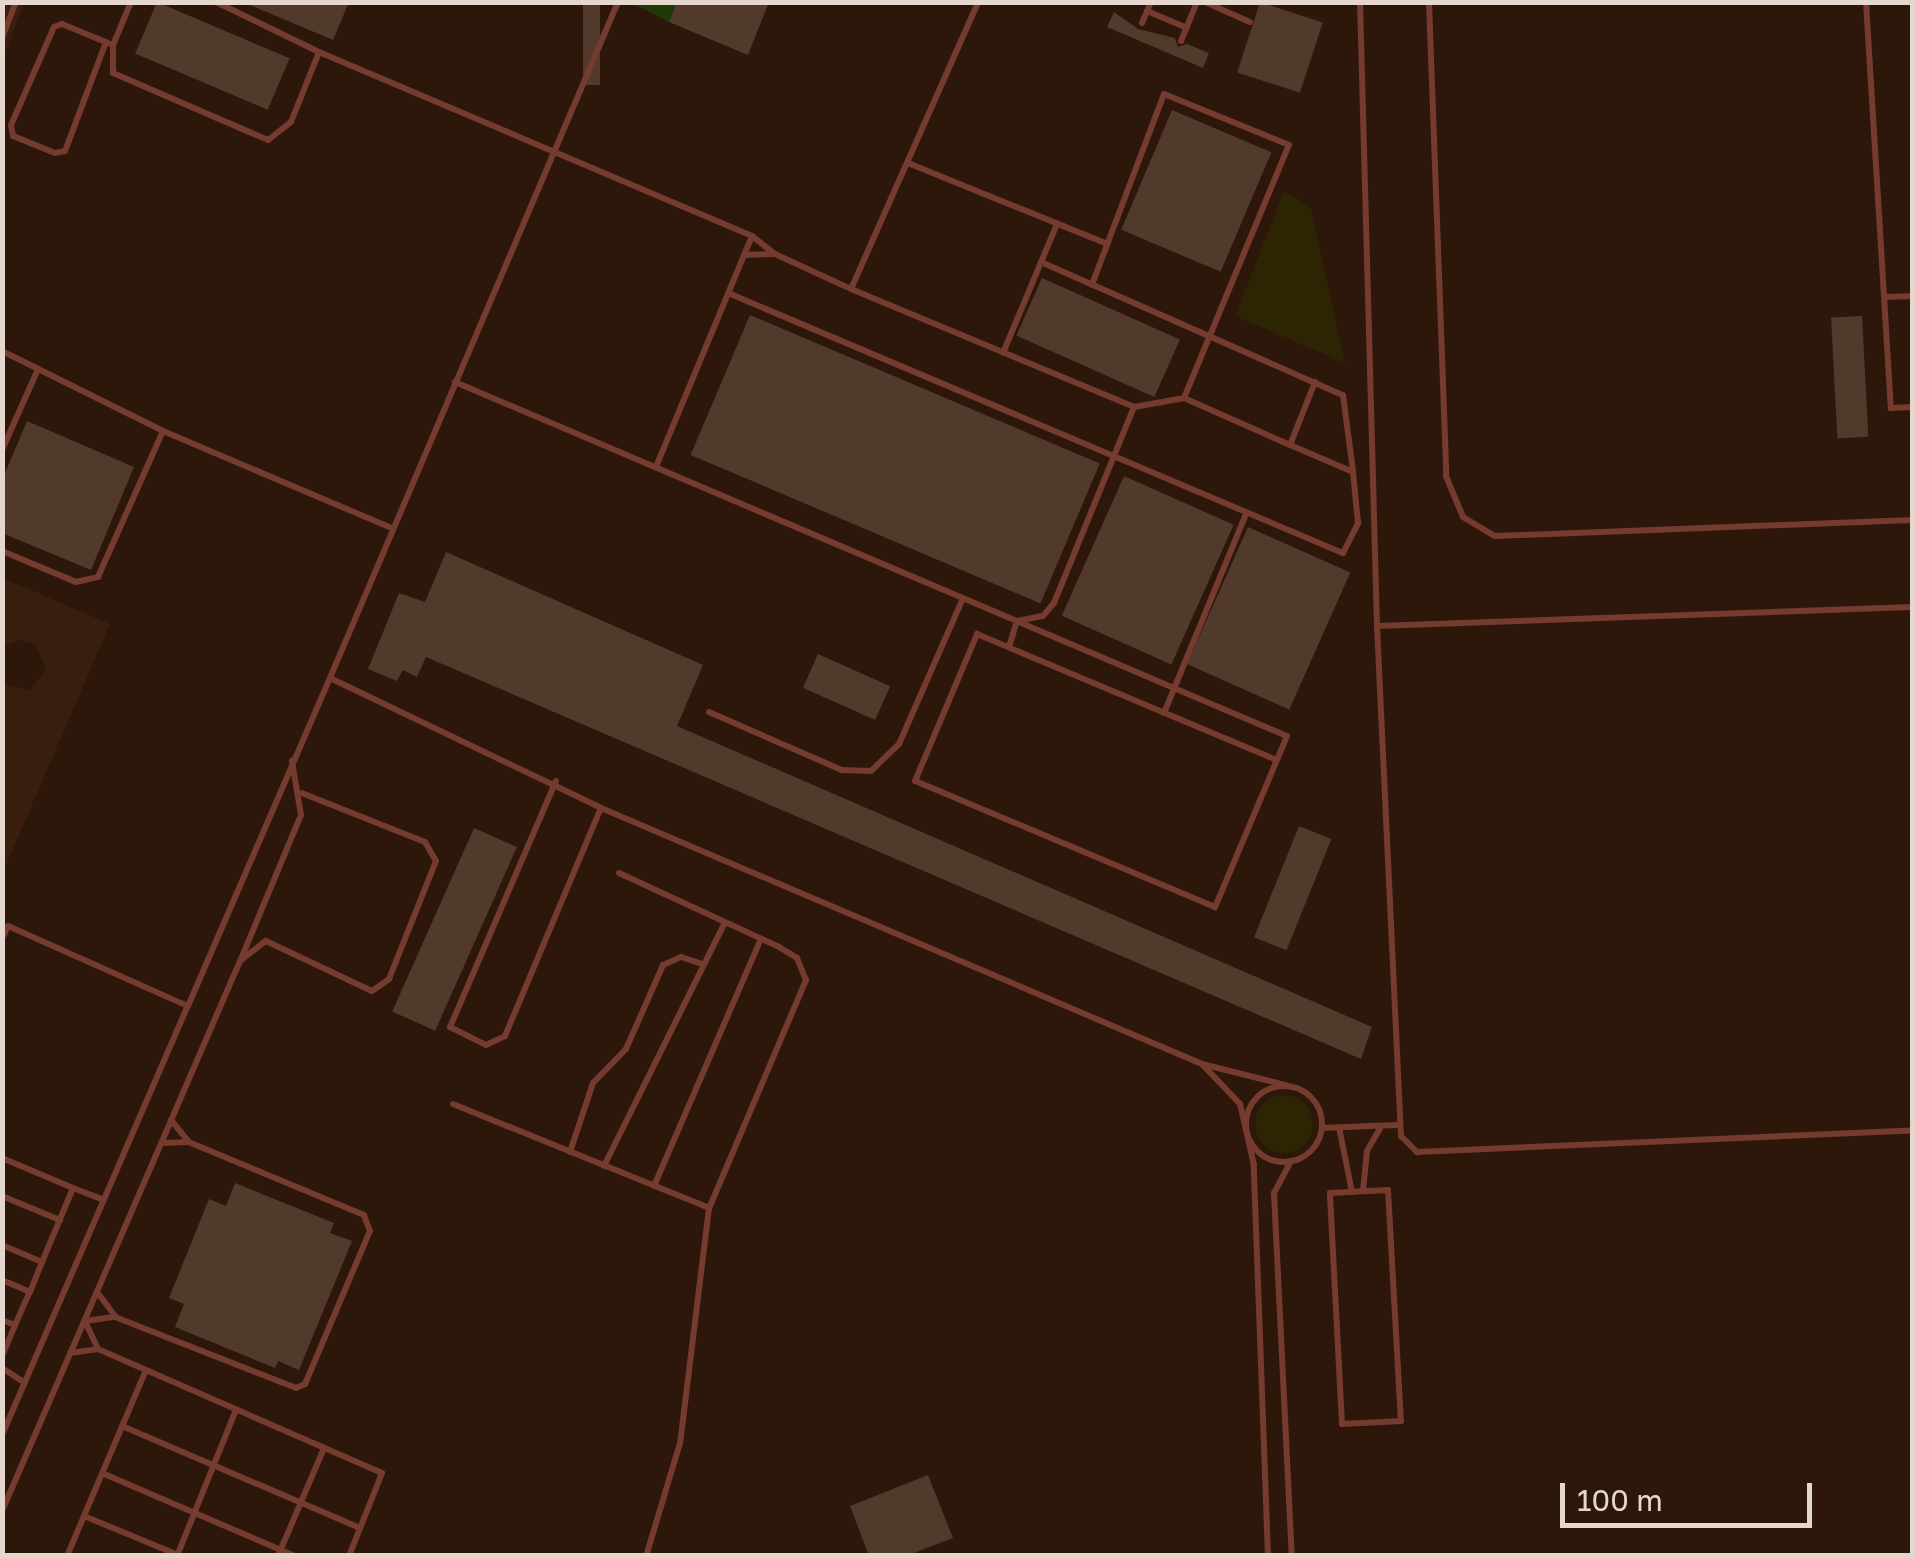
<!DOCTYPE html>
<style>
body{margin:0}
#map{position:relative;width:1915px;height:1558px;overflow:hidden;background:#2c170a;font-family:"Golos Text",sans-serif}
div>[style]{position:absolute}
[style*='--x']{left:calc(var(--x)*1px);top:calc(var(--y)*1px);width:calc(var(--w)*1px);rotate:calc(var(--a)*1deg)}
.built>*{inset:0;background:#391d0d}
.green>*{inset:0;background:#203706}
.sand>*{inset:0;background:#2c2403}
.round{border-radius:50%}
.building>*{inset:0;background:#51392c;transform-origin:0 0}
.lane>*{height:6px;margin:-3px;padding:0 3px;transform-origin:3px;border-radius:3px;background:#743b2e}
.lane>.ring{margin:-3px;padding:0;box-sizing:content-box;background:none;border:6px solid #743b2e;border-radius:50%}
span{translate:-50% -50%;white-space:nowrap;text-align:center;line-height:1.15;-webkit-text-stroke:8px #2c170a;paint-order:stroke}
.frame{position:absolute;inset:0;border:5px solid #e6d7ce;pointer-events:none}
.scale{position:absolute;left:1560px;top:1483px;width:252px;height:45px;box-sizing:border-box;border:5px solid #e6d7ce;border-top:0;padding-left:12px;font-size:30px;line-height:35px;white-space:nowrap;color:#e6d7ce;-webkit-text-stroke:8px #2c170a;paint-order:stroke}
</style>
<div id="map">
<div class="built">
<div style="clip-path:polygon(3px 3px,24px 3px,3px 59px)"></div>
<div style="clip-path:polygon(3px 578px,110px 624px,3px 872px,3px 684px,30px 690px,46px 669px,35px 644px,18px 640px,3px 647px)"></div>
</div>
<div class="green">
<div style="clip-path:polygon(632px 3px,632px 2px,677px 3px,669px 22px)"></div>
</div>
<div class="sand">
<div style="clip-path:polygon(1284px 191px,1311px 208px,1345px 363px,1235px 316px)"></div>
<div class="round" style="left:1255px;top:1095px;width:58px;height:58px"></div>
</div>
<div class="building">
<div style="left:157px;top:2px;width:144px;height:56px;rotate:23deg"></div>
<div style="clip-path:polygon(243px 2px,349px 2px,333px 40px)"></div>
<div style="left:583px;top:2px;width:17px;height:83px"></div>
<div style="clip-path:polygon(677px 2px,769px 2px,748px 55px,669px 22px)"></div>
<div style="left:1260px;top:2px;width:66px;height:74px;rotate:18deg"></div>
<div style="clip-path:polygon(1114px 12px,1138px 29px,1175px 38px,1178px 47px,1187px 44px,1209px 53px,1203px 68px,1107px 27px)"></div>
<div style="left:1172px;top:110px;width:108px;height:130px;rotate:23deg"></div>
<div style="left:1042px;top:278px;width:151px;height:63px;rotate:24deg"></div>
<div style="left:750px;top:315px;width:380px;height:152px;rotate:23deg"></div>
<div style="left:1862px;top:316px;width:121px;height:31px;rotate:87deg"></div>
<div style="clip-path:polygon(27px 421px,134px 467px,91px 570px,2px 533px,2px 480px)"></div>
<div style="left:1124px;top:476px;width:120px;height:153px;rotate:24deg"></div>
<div style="left:1248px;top:527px;width:112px;height:150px;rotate:24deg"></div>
<div style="clip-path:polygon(446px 552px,703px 665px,677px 726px,1372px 1027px,1361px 1059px,426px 657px,417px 677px,403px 670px,397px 681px,368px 669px,399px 593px,425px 602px)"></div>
<div style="left:818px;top:654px;width:79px;height:37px;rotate:24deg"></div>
<div style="left:1299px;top:826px;width:35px;height:120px;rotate:22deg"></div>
<div style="left:474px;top:828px;width:47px;height:201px;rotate:24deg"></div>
<div style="clip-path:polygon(235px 1183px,334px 1223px,330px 1233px,352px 1241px,299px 1370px,278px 1361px,275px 1368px,175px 1327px,184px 1304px,169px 1298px,209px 1199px,226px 1206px)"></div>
<div style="clip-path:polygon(928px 1475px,953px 1538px,906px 1556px,869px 1556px,850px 1506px)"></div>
</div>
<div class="lane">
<div style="--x:131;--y:2;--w:47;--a:112.7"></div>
<div style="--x:113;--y:45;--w:28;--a:90"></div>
<div style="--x:113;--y:73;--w:169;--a:23.4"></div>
<div style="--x:268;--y:140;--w:29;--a:-38"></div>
<div style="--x:291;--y:122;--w:75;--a:-68.2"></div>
<div style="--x:319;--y:52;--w:114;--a:-154.1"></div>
<div style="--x:618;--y:2;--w:735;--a:113.08"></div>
<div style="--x:330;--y:678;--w:301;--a:25.6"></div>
<div style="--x:601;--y:808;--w:653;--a:23.07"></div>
<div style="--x:1205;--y:2;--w:49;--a:24"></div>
<div style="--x:1360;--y:2;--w:624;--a:88.44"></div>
<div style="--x:1377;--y:626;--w:511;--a:87.31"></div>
<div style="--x:1401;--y:1136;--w:23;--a:45"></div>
<div style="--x:1417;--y:1152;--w:495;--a:-2.5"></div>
<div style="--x:1429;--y:2;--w:474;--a:87.9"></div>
<div style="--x:1446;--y:476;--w:44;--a:67.5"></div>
<div style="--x:1463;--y:517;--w:37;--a:31"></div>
<div style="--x:1495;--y:536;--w:417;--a:-2.2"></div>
<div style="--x:1866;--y:2;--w:407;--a:86.5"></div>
<div style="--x:1891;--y:408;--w:21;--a:-3"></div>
<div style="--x:1147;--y:11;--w:43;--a:23"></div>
<div style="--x:1142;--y:23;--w:23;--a:-67"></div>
<div style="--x:2;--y:38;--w:39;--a:-69"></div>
<div style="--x:1181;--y:41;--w:42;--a:-67.7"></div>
<div style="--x:106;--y:42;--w:116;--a:110.6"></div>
<div style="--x:65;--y:151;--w:10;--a:169"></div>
<div style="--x:55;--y:153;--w:45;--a:-158"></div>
<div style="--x:13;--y:136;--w:11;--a:-100"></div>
<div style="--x:11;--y:125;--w:107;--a:-66.3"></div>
<div style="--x:54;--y:27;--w:9;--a:-21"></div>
<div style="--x:62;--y:24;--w:55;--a:22.4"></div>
<div style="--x:319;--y:52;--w:470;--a:23"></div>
<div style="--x:752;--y:236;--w:250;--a:112.6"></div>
<div style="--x:908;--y:163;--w:215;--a:22.1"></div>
<div style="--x:775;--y:254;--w:84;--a:24.7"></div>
<div style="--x:851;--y:289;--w:314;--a:-66.1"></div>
<div style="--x:744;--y:255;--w:31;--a:-2"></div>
<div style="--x:775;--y:254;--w:29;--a:-142"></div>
<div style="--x:1041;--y:262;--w:330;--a:23.8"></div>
<div style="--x:1343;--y:395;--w:77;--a:82.5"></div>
<div style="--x:851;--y:289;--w:307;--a:22.6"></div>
<div style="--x:728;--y:293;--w:668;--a:22.92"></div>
<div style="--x:1343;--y:553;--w:34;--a:-63"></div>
<div style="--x:1358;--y:523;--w:51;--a:-95.6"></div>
<div style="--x:1353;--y:472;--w:69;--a:-156.8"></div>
<div style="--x:1886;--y:297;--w:26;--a:-2"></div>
<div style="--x:2;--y:351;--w:180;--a:26.4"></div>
<div style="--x:163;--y:431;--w:249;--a:23"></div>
<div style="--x:1003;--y:353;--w:140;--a:-67.3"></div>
<div style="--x:455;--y:382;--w:904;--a:23.05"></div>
<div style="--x:1287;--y:736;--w:186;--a:112.8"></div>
<div style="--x:1215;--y:907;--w:325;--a:-157.2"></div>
<div style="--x:915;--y:781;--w:160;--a:-67.1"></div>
<div style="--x:977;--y:634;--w:325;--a:22.8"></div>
<div style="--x:1184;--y:398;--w:116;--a:23.9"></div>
<div style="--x:1290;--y:445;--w:68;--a:-68.4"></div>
<div style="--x:2;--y:450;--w:89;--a:-66"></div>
<div style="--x:2;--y:551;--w:80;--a:22.7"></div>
<div style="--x:76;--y:582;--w:23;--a:-13"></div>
<div style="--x:98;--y:577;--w:160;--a:-66"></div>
<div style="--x:1377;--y:626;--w:535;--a:-2.03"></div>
<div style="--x:1009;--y:647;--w:27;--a:-73"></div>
<div style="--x:1017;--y:621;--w:26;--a:-11"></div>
<div style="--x:1043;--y:616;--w:17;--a:-50"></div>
<div style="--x:1054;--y:603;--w:212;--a:-67.8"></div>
<div style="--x:1134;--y:407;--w:51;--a:-10.2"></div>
<div style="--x:1184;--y:398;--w:274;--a:-67.5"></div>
<div style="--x:1289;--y:145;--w:135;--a:-157.8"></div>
<div style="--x:1164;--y:94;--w:204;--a:110.7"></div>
<div style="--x:709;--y:712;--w:145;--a:23.6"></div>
<div style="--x:842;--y:770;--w:29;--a:2"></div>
<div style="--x:871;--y:771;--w:39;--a:-44"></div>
<div style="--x:899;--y:744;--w:159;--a:-66.3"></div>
<div style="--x:1164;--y:713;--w:217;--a:-67.6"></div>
<div style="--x:556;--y:781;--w:268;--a:113.3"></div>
<div style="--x:450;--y:1027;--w:40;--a:26.6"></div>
<div style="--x:486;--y:1045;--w:21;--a:-25"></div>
<div style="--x:505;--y:1036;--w:247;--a:-67.2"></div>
<div style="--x:619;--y:873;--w:176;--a:24.8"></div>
<div style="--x:779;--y:947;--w:21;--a:31"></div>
<div style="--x:797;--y:958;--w:24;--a:68"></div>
<div style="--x:806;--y:980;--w:248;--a:113"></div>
<div style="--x:709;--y:1208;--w:237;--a:97"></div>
<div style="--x:680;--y:1443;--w:118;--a:106.7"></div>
<div style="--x:2;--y:939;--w:14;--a:-65"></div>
<div style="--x:8;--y:926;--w:197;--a:24"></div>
<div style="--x:188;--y:1006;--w:357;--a:-66.6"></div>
<div style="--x:241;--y:959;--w:156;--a:-67.4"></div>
<div style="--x:301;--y:815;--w:55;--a:-99.5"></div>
<div class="ring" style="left:1246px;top:1086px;width:70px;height:70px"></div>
<div style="--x:453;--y:1104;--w:276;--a:22.1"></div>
<div style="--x:171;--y:1120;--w:27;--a:51"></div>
<div style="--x:1339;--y:1127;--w:66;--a:78.7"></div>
<div style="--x:1322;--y:1128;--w:75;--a:-2.3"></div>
<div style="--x:570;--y:1152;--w:73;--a:-71.6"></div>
<div style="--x:593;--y:1083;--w:47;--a:-45.9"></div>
<div style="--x:626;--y:1049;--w:92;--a:-66.2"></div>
<div style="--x:663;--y:965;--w:20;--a:-24"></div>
<div style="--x:681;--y:957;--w:22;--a:18"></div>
<div style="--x:2;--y:1158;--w:77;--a:22.9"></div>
<div style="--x:73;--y:1188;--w:80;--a:112.7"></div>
<div style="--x:42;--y:1262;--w:43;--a:-157"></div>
<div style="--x:1291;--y:1161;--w:36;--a:118"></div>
<div style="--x:1274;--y:1193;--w:363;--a:87.2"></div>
<div style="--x:604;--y:1166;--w:272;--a:-63.6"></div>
<div style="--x:654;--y:1186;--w:269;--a:-66.6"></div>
<div style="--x:73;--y:1188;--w:33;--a:21"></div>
<div style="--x:1388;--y:1190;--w:231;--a:86.8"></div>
<div style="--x:1401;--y:1421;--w:59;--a:177.1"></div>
<div style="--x:1342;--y:1424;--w:231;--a:-93"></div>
<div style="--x:1330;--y:1193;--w:58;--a:-3"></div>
<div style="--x:1363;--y:1191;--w:40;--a:-84.3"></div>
<div style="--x:1367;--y:1151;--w:28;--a:-60"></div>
<div style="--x:2;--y:1196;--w:63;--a:22.5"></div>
<div style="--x:2;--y:1280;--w:30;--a:23"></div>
<div style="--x:30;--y:1292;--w:32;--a:-68"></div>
<div style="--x:97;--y:1292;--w:30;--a:53"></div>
<div style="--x:2;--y:1320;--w:14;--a:21"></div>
<div style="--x:15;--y:1325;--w:36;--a:-66"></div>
<div style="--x:98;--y:1349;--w:31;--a:-115"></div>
<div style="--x:85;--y:1321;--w:30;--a:-8"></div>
<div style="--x:115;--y:1317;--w:194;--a:21.4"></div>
<div style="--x:296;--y:1388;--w:10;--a:-24"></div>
<div style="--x:305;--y:1384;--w:166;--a:-67"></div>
<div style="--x:370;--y:1231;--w:17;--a:-111"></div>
<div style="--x:364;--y:1215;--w:190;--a:-157.4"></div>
<div style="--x:189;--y:1142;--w:27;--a:178"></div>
<div style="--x:70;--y:1353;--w:28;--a:-8"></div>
<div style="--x:98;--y:1349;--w:310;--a:23.6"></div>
<div style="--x:382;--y:1473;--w:89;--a:111.7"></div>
<div style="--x:2;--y:1356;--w:34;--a:-67"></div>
<div style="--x:2;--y:1368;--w:27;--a:33"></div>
<div style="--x:122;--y:1426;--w:259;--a:23.2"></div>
<div style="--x:2;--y:1435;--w:468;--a:-66.6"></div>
<div style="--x:102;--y:1473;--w:210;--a:23.3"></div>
<div style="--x:2;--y:1511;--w:599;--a:-66.6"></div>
<div style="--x:240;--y:961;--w:33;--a:-38"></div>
<div style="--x:266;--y:941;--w:117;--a:25.3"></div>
<div style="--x:372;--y:991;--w:21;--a:-35"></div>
<div style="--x:389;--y:979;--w:127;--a:-68.3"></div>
<div style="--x:436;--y:861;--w:22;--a:-120"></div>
<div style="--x:425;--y:842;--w:132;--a:-158.3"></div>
<div style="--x:84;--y:1516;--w:102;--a:22.5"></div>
<div style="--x:67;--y:1556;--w:202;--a:-67"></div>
<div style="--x:177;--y:1556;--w:157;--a:-68"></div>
<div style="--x:278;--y:1556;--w:117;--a:-66.9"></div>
<div style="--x:656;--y:1556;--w:15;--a:0"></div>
<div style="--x:946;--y:1556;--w:33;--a:0"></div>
<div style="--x:1268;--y:1556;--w:391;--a:-92.1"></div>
<div style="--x:1254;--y:1165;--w:63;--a:-102.9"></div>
<div style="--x:1240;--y:1104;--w:55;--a:-133.5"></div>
<div style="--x:1202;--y:1064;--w:90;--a:14.2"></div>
</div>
<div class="frame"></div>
<div class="scale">100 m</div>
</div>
